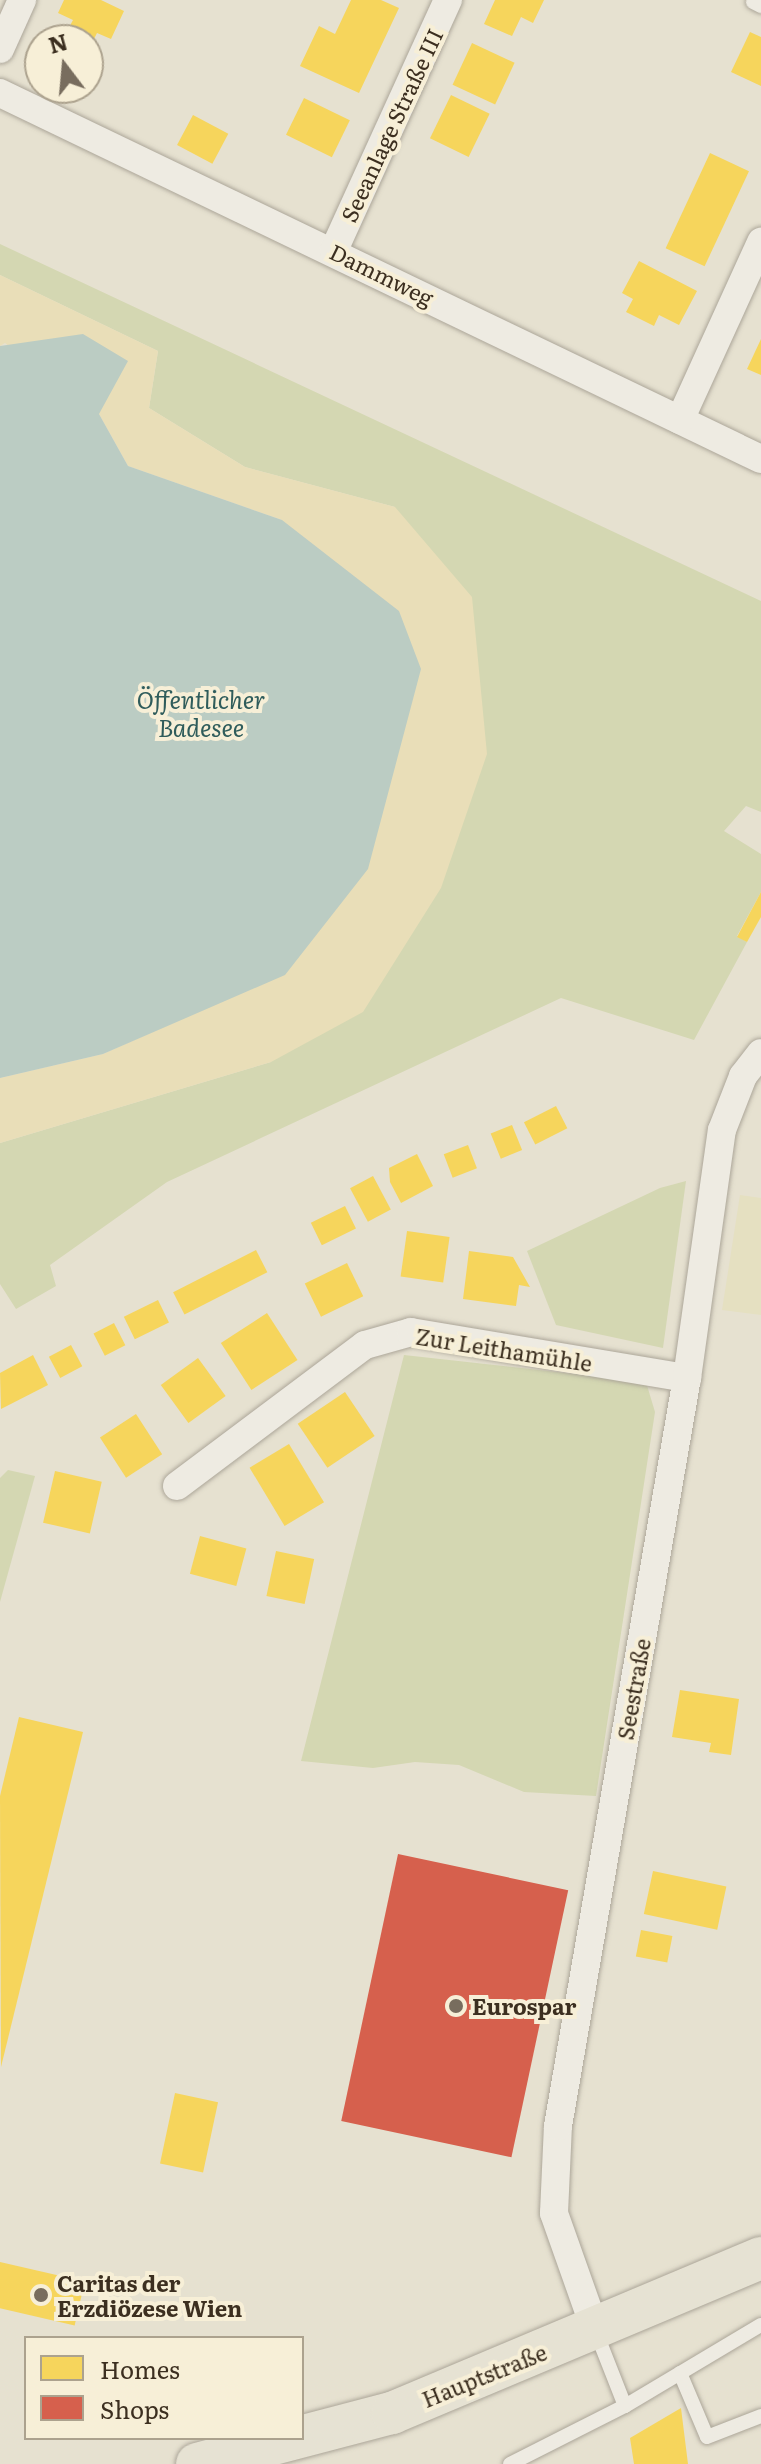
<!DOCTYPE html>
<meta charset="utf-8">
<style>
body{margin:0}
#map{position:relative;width:761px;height:2464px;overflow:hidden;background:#e6e1d0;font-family:Literata,serif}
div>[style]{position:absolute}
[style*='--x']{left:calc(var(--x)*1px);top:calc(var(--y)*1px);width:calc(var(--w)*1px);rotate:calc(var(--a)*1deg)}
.farmland>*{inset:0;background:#e5e0c1}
.green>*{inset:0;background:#d4d7b2}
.sand>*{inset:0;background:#e9deb8}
.water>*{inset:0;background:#bbccc3}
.homes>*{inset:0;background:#f6d55c;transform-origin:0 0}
.shops>*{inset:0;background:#d6604d;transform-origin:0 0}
.roads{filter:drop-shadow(0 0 2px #aca699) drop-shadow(0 0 2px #aca699)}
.lane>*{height:14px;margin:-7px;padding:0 7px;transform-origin:7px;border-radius:7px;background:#eeebe2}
.street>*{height:28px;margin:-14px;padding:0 14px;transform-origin:14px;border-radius:14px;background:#eeebe2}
.primary>*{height:42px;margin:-21px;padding:0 21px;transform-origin:21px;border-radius:21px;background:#e6e2d3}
.dots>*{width:22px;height:22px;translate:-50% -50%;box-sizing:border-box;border:4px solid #f7efd7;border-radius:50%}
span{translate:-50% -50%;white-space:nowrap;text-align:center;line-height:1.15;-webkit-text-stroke:8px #f7efd7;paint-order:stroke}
.street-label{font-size:22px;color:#3c2f20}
.poi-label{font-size:22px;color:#3c2f20;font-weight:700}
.left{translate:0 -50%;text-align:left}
.water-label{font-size:24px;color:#2f5c5b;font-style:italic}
.legend{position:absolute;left:24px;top:2336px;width:280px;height:104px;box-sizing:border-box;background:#f7efd7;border:2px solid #aca28e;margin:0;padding:10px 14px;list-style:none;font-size:24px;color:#3c2f20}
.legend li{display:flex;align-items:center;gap:16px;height:40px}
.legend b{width:40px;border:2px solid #aca28e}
.north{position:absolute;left:24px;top:24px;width:80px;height:80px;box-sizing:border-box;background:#f7efd7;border:2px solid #aca28e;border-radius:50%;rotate:344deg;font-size:22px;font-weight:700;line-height:32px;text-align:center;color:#3c2f20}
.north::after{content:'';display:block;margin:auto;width:28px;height:36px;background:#786d5e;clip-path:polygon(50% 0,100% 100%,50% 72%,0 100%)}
</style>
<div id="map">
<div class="farmland">
<div style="clip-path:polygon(740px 1195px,761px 1198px,761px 1315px,722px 1310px)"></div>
</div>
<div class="green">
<div style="clip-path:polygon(0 244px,761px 601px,761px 812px,746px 806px,724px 831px,761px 854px,761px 892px,737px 936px,747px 942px,694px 1040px,561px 998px,167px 1182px,50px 1265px,56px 1286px,16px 1309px,0 1284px,0 1143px,271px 1062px,395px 507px,245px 467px,149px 408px,158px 351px,0 275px)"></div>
<div style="clip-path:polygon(686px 1181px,663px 1348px,556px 1325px,527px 1251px,660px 1188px)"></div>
<div style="clip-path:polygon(404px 1355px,646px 1382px,655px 1412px,596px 1796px,524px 1792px,459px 1765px,415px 1762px,373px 1768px,301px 1761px)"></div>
<div style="clip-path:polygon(8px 1470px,35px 1476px,0 1602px,0 1478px)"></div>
</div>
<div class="sand">
<div style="clip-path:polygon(0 275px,158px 351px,149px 408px,245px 467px,395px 507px,472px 597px,487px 754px,441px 888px,363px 1012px,271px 1062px,0 1143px,0 1078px,103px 1054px,197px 1012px,282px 520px,128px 466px,99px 414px,5px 343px,0 346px)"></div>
</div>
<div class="water">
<div style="clip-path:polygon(83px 334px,128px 361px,99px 414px,128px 466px,282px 520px,399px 611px,421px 669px,368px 869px,285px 975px,103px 1054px,0 1078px,0 346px)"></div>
</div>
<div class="homes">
<div style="clip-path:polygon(64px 0,101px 0,124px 11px,111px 39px,97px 33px,90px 47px,88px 40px,65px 35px,73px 20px,58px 13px)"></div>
<div style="clip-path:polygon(351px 0,381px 0,399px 8px,359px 93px,300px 66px,319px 26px,335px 34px)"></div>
<div style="clip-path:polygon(495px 0,544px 0,533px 23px,521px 17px,512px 36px,484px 24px)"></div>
<div style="clip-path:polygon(750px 32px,761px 37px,761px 86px,731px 72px)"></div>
<div style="left:472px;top:43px;width:47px;height:46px;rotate:25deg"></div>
<div style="left:451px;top:95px;width:43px;height:48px;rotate:26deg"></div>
<div style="left:304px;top:98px;width:51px;height:41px;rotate:26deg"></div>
<div style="left:193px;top:115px;width:40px;height:34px;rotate:28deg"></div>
<div style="left:710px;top:153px;width:43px;height:105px;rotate:25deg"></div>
<div style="clip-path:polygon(639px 261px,697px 291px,679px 325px,659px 315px,654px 326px,626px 312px,633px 299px,622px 293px)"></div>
<div style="clip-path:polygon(761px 339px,761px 375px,747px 369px)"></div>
<div style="clip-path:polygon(761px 892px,761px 917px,747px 942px,737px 937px)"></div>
<div style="left:556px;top:1106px;width:25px;height:36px;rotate:63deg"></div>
<div style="left:512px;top:1125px;width:27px;height:23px;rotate:68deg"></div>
<div style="left:468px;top:1145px;width:25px;height:26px;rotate:69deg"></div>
<div style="clip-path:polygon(417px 1154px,433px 1186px,401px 1203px,390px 1182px,389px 1168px)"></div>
<div style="left:373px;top:1176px;width:38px;height:26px;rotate:62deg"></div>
<div style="left:345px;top:1206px;width:25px;height:38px;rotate:64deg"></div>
<div style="left:407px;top:1231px;width:43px;height:46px;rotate:8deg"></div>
<div style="left:256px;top:1250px;width:25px;height:93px;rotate:63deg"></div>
<div style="clip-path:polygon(469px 1251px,513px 1257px,530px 1287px,519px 1285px,516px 1306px,463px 1299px)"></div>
<div style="left:347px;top:1263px;width:37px;height:47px;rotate:64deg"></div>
<div style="left:158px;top:1300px;width:25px;height:38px;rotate:64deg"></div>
<div style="left:267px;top:1313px;width:56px;height:55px;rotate:57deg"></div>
<div style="left:114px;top:1323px;width:25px;height:23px;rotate:63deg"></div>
<div style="left:71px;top:1345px;width:24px;height:25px;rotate:62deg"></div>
<div style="clip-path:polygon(33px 1355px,48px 1385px,1px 1409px,0 1373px)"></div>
<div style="left:198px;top:1358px;width:47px;height:46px;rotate:54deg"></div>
<div style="left:345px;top:1392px;width:53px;height:57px;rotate:56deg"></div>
<div style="left:136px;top:1414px;width:48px;height:43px;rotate:57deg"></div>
<div style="left:289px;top:1444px;width:68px;height:46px;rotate:59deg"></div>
<div style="left:55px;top:1471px;width:48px;height:53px;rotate:13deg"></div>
<div style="left:200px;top:1536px;width:48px;height:39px;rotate:15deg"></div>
<div style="left:276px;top:1551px;width:39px;height:46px;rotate:12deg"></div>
<div style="clip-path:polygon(680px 1690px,739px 1699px,731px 1755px,709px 1752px,711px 1743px,672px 1737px)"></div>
<div style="clip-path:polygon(19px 1717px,83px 1732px,1px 2067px,0 1796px)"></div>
<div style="left:653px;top:1871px;width:75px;height:44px;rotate:12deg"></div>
<div style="left:641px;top:1930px;width:32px;height:27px;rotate:11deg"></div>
<div style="left:175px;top:2093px;width:44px;height:72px;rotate:12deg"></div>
<div style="left:0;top:2262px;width:87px;height:45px;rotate:13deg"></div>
<div style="clip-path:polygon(681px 2408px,688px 2464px,634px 2464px,630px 2438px)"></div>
</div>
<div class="shops">
<div style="left:398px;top:1854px;width:174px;height:273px;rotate:12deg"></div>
</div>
<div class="roads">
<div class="lane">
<div style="--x:753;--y:2;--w:9;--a:27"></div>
<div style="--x:680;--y:2373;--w:69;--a:67.1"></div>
<div style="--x:707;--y:2437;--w:58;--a:-21.3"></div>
<div style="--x:625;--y:2406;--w:158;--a:-30.8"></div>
<div style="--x:510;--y:2464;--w:129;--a:-26.8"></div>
<div style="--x:625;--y:2406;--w:79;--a:-111.4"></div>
</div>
<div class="street">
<div style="--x:0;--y:49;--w:54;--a:-65.8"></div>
<div style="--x:0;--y:93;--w:844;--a:25.69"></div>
<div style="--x:334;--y:250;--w:275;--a:-65.5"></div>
<div style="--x:680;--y:420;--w:196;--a:-65.5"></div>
<div style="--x:177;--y:1486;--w:235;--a:-36.9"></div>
<div style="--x:365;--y:1345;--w:48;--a:-15.8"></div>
<div style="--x:411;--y:1332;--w:280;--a:9.5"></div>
<div style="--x:595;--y:2329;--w:123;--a:-109.5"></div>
<div style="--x:554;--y:2213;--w:87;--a:-87.4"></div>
<div style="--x:558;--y:2126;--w:759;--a:-80.22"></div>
<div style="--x:687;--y:1378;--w:250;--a:-82"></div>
<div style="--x:722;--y:1130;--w:58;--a:-68.7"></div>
<div style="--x:743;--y:1076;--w:29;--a:-52"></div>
</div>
<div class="primary">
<div style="--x:197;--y:2464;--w:202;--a:-14.7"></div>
<div style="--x:392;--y:2413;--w:400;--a:-22.8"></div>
</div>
</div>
<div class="dots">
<div style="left:456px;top:2006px;background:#786d5e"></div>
<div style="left:41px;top:2295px;background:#786d5e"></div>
</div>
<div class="street-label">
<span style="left:391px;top:125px;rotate:-65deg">Seeanlage Straße III</span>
<span style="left:382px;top:274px;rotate:26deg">Dammweg</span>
<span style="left:504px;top:1349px;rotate:9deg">Zur Leithamühle</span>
<span style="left:633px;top:1689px;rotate:-80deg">Seestraße</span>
<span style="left:484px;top:2375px;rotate:-22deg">Hauptstraße</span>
</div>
<div class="poi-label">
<span class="left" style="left:472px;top:2006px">Eurospar</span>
<span class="left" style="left:57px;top:2295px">Caritas der<br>Erzdiözese Wien</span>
</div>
<div class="water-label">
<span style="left:201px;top:713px">Öffentlicher<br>Badesee</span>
</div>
<ul class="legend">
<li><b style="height:22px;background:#f6d55c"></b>Homes</li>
<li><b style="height:22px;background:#d6604d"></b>Shops</li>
</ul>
<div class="north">N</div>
</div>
